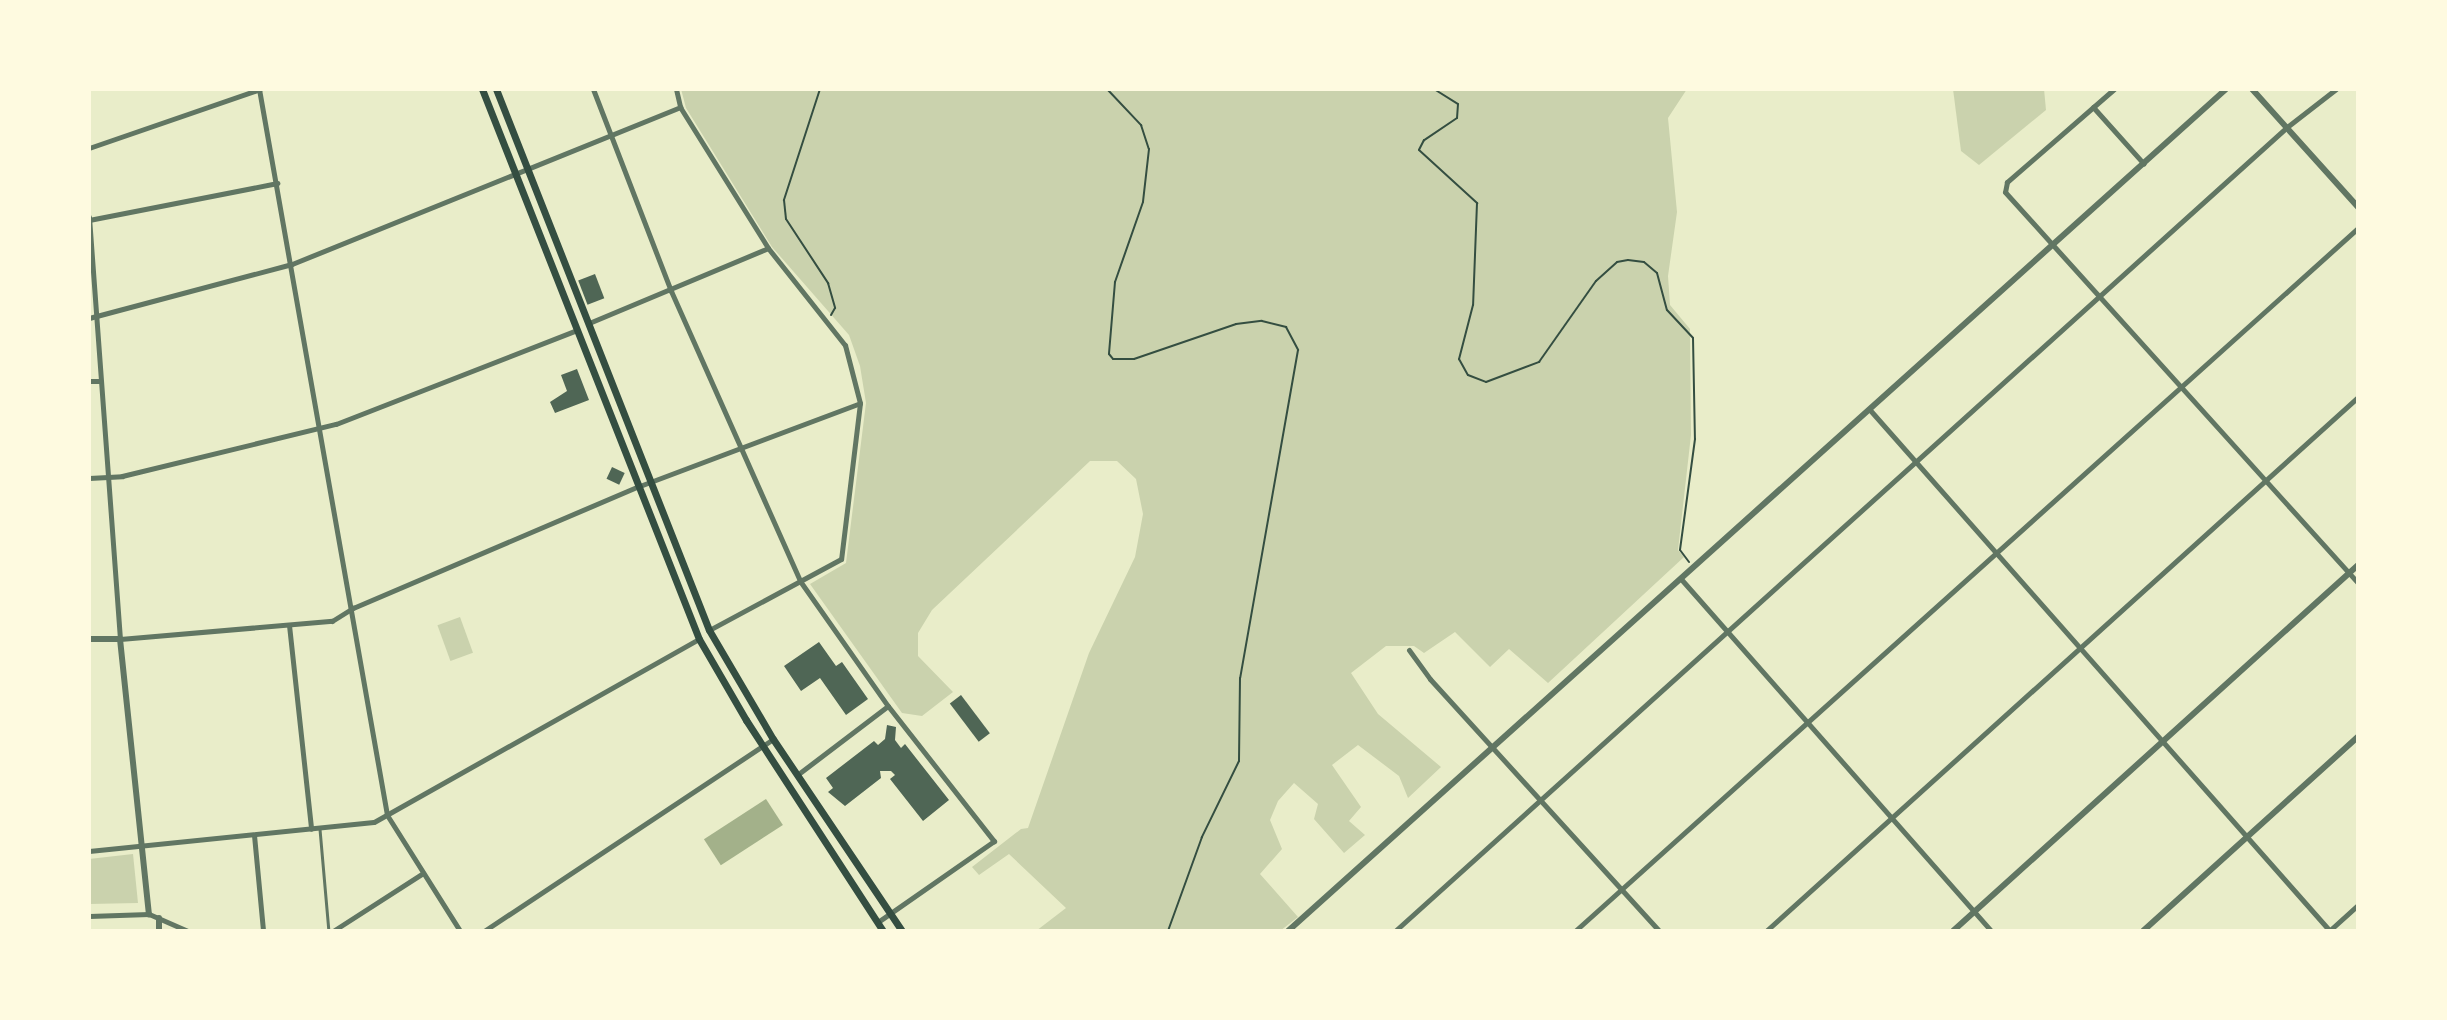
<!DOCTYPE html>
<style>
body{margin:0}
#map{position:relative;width:2447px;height:1020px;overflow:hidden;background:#e9edc9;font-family:"Work Sans",sans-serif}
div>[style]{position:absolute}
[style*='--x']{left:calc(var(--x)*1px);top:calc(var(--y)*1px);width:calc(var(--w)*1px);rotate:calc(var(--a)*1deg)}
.green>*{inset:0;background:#cad2ad;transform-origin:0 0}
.water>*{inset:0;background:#a3b18a;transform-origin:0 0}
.building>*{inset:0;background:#4f6655;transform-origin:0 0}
.path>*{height:2px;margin:-1px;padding:0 1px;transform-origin:1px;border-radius:1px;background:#344e41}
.service>*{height:2.5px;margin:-1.25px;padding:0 1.25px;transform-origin:1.25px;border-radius:1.25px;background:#617663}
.minor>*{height:5px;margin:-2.5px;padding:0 2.5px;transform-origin:2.5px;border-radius:2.5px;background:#617663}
.tertiary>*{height:6px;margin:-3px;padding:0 3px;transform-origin:3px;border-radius:3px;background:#617663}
.secondary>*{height:7px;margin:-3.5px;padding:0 3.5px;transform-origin:3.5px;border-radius:3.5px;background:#344e41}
span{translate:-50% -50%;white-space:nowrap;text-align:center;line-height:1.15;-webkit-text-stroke:7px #fefae0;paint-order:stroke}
.frame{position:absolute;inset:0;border:91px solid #fefae0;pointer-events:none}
</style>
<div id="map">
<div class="green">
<div style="clip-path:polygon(681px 89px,1687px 89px,1668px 118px,1677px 212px,1668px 276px,1670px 305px,1690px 329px,1691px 435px,1678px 550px,1684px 557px,1548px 683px,1509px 649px,1490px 667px,1455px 632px,1424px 653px,1414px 646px,1386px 646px,1351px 673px,1378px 714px,1441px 767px,1408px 798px,1399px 776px,1358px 745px,1332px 765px,1361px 807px,1349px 821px,1365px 835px,1344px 853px,1314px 819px,1318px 804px,1294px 783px,1278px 801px,1270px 820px,1282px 849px,1260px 874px,1298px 917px,1280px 931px,1036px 931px,1066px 908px,1009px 854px,979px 875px,972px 867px,1021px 829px,1028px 828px,1089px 653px,1135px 557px,1143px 514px,1136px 479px,1117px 461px,1090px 461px,932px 610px,918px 633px,918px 656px,953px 692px,922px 716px,902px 713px,810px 584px,846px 563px,866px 403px,860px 366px,849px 335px,772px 247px,686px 108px)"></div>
<div style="clip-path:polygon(1953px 89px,2044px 89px,2046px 110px,1979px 165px,1961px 151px)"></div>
<div style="left:460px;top:617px;width:38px;height:24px;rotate:70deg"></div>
<div style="clip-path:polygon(133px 854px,138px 903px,89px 904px,89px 859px)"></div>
</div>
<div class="water">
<div style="left:766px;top:799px;width:31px;height:74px;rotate:57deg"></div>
</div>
<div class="building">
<div style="left:595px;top:274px;width:26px;height:18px;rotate:69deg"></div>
<div style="clip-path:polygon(577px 369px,589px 400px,555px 413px,550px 402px,567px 391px,561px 375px)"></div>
<div style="left:612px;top:467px;width:14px;height:13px;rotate:25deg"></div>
<div style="clip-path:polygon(819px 642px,836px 666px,842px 662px,868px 699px,846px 715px,820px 678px,801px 691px,784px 666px)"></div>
<div style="left:961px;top:695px;width:48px;height:14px;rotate:53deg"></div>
<div style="clip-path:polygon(887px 725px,896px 727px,895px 740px,901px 748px,905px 744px,949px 800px,923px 821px,890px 779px,895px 775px,891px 771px,880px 771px,881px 778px,845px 806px,828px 792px,833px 788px,826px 778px,874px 741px,878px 745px,885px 739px)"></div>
</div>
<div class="path">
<div style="--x:820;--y:89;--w:117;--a:108"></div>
<div style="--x:784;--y:200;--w:19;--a:84"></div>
<div style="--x:786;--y:219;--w:77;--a:56.7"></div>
<div style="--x:828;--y:283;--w:26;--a:74"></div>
<div style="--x:835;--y:308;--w:8;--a:120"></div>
<div style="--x:1107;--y:89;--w:50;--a:46.6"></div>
<div style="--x:1141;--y:125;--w:25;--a:72"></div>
<div style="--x:1149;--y:149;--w:53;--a:96.5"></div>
<div style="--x:1143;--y:202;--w:85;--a:109.3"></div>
<div style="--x:1115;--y:282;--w:72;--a:94.8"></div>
<div style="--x:1109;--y:354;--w:6;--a:51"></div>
<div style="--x:1113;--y:359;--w:21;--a:0"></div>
<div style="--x:1134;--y:359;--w:108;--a:-18.9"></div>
<div style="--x:1236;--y:324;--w:26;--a:-7"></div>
<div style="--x:1262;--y:321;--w:25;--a:14"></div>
<div style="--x:1286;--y:327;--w:26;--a:62"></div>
<div style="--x:1298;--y:350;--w:333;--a:100"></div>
<div style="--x:1240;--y:678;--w:83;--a:90.7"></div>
<div style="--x:1239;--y:761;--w:85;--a:116"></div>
<div style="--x:1202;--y:837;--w:100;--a:109.9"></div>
<div style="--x:1434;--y:89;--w:28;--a:32"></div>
<div style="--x:1458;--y:104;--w:14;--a:94"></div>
<div style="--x:1457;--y:118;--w:40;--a:146"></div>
<div style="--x:1424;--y:140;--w:11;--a:117"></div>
<div style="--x:1419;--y:150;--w:79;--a:42.4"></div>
<div style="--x:1477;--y:203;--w:102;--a:92.2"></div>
<div style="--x:1473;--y:305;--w:56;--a:104.5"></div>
<div style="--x:1459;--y:359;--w:18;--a:61"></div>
<div style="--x:1468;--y:375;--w:19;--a:21"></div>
<div style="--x:1486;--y:382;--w:57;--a:-20.7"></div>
<div style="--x:1539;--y:362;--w:99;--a:-54.9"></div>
<div style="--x:1596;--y:281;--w:28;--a:-42"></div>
<div style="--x:1617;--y:262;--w:11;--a:-10"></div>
<div style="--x:1628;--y:260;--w:16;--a:7"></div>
<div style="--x:1644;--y:262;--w:17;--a:40"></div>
<div style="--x:1657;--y:273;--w:38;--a:75"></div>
<div style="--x:1667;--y:310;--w:38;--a:47"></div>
<div style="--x:1693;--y:338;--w:101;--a:88.9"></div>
<div style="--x:1695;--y:439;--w:112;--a:97.7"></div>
<div style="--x:1680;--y:550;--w:15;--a:53"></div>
</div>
<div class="service">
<div style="--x:320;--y:829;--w:102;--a:85"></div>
</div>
<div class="minor">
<div style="--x:259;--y:89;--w:737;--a:80"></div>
<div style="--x:387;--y:815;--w:137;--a:57.8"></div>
<div style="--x:593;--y:89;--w:217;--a:68.9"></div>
<div style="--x:671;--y:291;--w:317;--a:66"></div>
<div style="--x:800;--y:581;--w:153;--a:54.9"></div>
<div style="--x:888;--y:706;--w:172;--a:51.9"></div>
<div style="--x:994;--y:841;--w:141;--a:145.1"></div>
<div style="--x:676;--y:89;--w:18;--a:77"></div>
<div style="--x:680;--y:107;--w:166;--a:58"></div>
<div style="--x:768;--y:248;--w:124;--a:51.6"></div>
<div style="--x:845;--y:345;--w:60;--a:75.5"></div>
<div style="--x:860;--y:403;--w:157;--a:96.9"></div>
<div style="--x:841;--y:559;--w:150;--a:151.7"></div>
<div style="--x:2114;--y:89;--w:142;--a:139"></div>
<div style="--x:2007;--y:182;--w:10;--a:101"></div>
<div style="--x:2005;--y:192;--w:527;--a:47.92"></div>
<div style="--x:2093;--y:107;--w:76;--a:48.2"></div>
<div style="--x:89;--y:148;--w:181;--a:-19"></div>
<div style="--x:89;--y:217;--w:423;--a:85.8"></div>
<div style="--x:120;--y:639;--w:213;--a:-4.9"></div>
<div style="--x:332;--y:621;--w:25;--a:-32"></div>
<div style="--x:353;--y:608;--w:309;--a:-23.1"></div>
<div style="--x:637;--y:487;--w:238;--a:-20.6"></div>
<div style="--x:89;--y:220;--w:192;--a:-11.1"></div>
<div style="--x:89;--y:318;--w:210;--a:-14.9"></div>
<div style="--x:292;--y:264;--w:419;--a:-22"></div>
<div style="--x:589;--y:323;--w:194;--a:-22.7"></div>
<div style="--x:89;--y:381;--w:11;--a:0"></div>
<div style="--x:1870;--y:410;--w:695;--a:48.56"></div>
<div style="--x:89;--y:478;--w:33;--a:-3"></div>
<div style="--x:122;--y:476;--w:220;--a:-13.7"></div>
<div style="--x:336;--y:424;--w:259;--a:-21.3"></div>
<div style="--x:1681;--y:579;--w:469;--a:48.6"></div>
<div style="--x:289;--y:625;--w:205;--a:83.8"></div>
<div style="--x:1409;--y:650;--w:36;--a:54"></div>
<div style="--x:1430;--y:679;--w:341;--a:47.7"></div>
<div style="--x:797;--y:775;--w:114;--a:-37.2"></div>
<div style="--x:254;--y:835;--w:96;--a:84.6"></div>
<div style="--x:89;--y:851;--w:286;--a:-5.8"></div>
<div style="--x:374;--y:822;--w:373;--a:-29.4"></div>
<div style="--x:89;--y:916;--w:60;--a:-1.9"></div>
<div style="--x:149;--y:914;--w:43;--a:23.6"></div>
<div style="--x:333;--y:931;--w:107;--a:-32.8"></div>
<div style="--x:484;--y:931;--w:347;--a:-33.6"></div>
<div style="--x:1395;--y:931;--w:1201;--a:-42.03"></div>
<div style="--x:2287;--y:127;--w:62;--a:-37.8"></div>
<div style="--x:1575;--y:931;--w:1052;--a:-41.92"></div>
<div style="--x:1766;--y:931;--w:797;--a:-42.05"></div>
<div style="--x:2329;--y:931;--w:39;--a:-42"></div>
</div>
<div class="tertiary">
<div style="--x:2252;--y:89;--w:159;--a:48.1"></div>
<div style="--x:89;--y:639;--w:31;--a:0"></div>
<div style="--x:120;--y:639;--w:277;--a:84"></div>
<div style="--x:159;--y:918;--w:13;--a:90"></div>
<div style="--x:1288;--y:931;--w:1260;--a:-41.91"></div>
<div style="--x:1953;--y:931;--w:546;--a:-42.1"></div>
<div style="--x:2143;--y:931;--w:290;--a:-42.1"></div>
</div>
<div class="secondary">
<div style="--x:482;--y:89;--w:591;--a:68.47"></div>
<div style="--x:699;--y:639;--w:94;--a:59.9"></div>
<div style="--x:746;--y:720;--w:252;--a:57"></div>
<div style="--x:496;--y:89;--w:581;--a:68.51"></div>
<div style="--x:709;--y:630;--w:126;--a:59.6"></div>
<div style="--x:773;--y:739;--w:231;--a:56.1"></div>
</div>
<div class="frame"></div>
</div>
